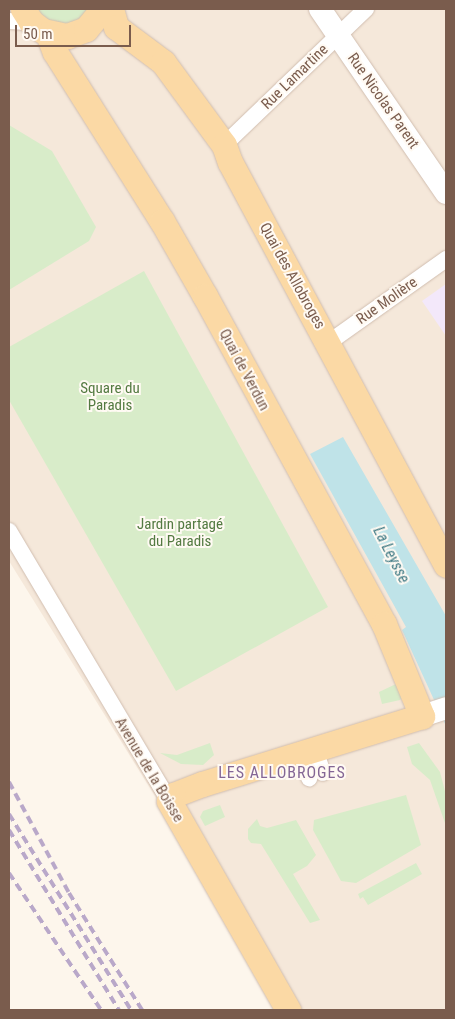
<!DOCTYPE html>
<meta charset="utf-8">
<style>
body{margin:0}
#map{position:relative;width:455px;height:1019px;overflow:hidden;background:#fdf6ec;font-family:"Roboto Condensed",sans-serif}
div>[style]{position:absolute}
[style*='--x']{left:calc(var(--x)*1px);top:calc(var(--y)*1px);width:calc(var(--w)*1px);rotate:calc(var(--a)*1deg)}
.residential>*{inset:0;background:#f5e8da}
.education>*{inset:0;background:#f3e8fa}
.green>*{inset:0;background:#d8ecc9}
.water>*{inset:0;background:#bfe3e8}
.roads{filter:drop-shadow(0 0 1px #d1beb0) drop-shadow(0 0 1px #d1beb0)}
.street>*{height:16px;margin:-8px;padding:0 8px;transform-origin:8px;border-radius:8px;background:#fff}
.secondary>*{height:22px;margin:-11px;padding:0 11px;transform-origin:11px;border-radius:11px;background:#fff}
.primary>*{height:25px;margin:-12.5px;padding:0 12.5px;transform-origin:12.5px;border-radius:12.5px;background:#fbd9a5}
.rail>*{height:4px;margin-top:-2px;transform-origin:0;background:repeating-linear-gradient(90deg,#b9a8c9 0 8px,transparent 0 13px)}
span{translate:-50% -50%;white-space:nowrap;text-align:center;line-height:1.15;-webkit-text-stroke:4px #fffaf3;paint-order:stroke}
.street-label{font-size:15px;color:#7a5c4d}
.park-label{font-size:15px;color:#537a41}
.water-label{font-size:16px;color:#437c86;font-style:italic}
.neighbourhood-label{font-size:16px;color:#846695;letter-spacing:1px}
.frame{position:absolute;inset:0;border:10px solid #7a5c4d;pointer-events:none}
.scale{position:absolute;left:15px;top:25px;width:116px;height:22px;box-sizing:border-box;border:2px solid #7a5c4d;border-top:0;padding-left:6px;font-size:15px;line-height:18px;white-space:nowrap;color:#7a5c4d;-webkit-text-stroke:4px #fffaf3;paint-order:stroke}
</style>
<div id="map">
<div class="residential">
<div style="clip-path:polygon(9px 9px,446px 9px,446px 1010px,288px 1010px,9px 561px)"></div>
</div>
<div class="education">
<div style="clip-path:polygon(446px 284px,446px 336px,422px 301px)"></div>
</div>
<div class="green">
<div style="clip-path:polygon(34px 9px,94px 9px,70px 25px,49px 23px)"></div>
<div style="clip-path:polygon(9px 125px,52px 151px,96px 227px,89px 241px,9px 290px)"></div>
<div style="clip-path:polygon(144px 271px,328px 607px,176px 691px,9px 400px,9px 347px)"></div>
<div style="clip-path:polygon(396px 684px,403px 696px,400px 700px,382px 704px,379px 692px)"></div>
<div style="clip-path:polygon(210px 743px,214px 755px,203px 765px,181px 764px,160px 753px,177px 755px)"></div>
<div style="clip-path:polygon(419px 743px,440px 772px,446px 795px,446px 826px,430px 780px,412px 764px,407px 747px)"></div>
<div style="clip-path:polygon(406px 795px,421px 845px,356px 883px,341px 881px,313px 830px,314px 820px)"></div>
<div style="clip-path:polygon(220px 805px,225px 817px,205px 826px,200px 817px,203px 811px)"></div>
<div style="clip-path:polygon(257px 819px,260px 826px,267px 828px,296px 820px,316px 855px,307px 866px,293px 874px,320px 920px,310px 923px,261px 844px,251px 843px,248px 839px,248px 829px)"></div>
<div style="clip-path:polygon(416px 863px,422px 874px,368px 905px,363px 897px,360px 899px,358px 894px)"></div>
</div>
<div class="water">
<div style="clip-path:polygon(343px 437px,446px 616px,446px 726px,402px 630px,406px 627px,310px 454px)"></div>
</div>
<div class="roads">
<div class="street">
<div style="--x:9;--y:21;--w:22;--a:3"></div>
<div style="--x:224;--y:145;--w:197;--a:-43.8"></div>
<div style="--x:328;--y:343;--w:145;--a:-35.4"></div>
<div style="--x:9;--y:531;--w:314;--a:59.3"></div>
<div style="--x:315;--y:749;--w:25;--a:72"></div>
<div style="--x:300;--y:753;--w:27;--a:70"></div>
</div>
<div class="secondary">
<div style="--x:320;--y:9;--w:223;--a:55.6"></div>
<div style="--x:422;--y:716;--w:25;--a:-18"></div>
</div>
<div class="primary">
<div style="--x:23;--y:9;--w:15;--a:58"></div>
<div style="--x:31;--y:22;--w:15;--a:37"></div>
<div style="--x:43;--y:31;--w:25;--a:12"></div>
<div style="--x:67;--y:36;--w:20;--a:-20"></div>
<div style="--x:86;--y:29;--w:26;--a:-50"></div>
<div style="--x:111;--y:9;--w:19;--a:74"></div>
<div style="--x:116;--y:27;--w:59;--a:36.7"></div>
<div style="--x:163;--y:62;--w:103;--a:53.7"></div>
<div style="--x:224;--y:145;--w:18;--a:71"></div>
<div style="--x:230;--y:162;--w:457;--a:61.8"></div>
<div style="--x:48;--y:34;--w:19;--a:69"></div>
<div style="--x:55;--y:52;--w:200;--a:57.7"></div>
<div style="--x:162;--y:221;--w:86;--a:60.2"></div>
<div style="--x:205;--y:296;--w:374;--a:61.4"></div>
<div style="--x:384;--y:624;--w:100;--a:67.6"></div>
<div style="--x:422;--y:716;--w:230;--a:162.8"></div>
<div style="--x:202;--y:784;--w:31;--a:159"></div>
<div style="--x:173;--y:795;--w:7;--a:124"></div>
<div style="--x:169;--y:801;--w:241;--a:60.3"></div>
</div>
</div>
<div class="rail">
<div style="--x:9;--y:782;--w:126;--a:61.6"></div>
<div style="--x:69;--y:893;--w:138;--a:58"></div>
<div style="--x:9;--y:814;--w:231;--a:58.1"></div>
<div style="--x:9;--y:830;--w:211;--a:58.6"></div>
<div style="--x:9;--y:873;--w:165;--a:56.1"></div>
</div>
<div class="street-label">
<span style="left:295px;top:77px;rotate:-44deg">Rue Lamartine</span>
<span style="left:383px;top:101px;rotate:55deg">Rue Nicolas Parent</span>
<span style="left:292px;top:276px;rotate:61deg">Quai des Allobroges</span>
<span style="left:387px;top:301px;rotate:-35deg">Rue Molière</span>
<span style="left:244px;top:370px;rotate:62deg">Quai de Verdun</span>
<span style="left:149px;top:770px;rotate:59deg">Avenue de la Boisse</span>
</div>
<div class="park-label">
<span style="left:110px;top:397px">Square du<br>Paradis</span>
<span style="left:180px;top:533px">Jardin partagé<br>du Paradis</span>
</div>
<div class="water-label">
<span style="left:391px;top:555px;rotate:63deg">La Leysse</span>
</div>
<div class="neighbourhood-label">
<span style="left:282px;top:773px">LES ALLOBROGES</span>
</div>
<div class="frame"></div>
<div class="scale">50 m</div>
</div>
